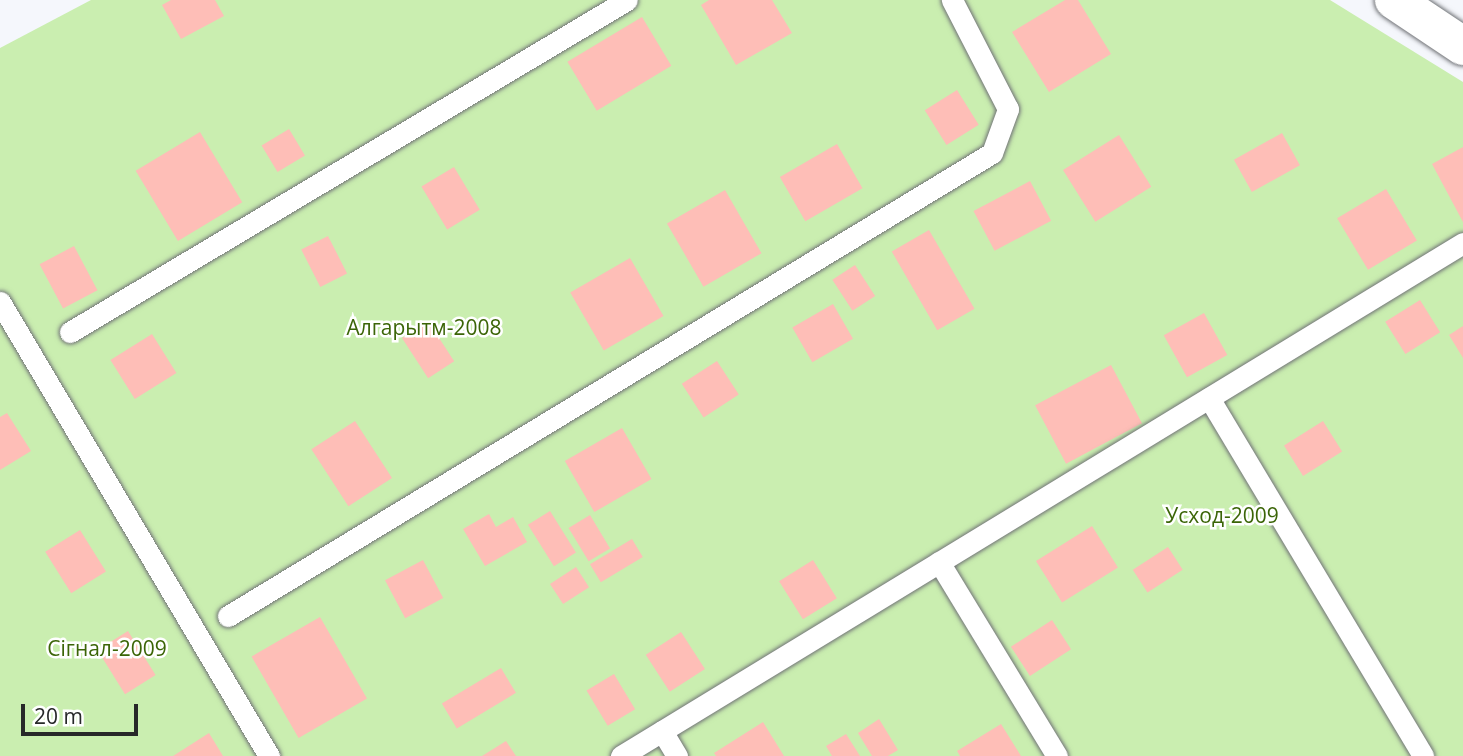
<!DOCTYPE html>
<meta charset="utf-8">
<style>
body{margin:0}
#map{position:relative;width:1463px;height:756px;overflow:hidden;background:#f5f7fc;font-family:"Open Sans",sans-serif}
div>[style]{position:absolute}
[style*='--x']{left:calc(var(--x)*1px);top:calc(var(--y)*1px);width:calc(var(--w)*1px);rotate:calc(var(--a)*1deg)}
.green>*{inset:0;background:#caeeb0}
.building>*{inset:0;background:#febeb7;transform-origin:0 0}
.roads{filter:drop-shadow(0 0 2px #717377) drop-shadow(0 0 2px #717377)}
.service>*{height:21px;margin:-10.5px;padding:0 10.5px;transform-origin:10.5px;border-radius:10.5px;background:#fff}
.minor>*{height:38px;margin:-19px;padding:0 19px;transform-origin:19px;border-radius:19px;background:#fff}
span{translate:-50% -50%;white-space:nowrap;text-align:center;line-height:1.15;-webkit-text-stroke:5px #fff;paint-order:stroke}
.park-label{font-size:21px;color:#3b6507}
.scale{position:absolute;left:21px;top:704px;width:117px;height:32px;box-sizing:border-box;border:4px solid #272829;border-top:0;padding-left:9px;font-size:21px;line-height:24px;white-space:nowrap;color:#272829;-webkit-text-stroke:5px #fff;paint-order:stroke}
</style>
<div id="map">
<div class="green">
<div style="clip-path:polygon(91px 0,1330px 0,1463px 82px,1463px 756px,0 756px,0 48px)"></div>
</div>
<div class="building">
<div style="clip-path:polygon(171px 0,215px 0,224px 16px,181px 39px,162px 5px)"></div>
<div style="clip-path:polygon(709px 0,772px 0,792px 33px,736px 65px,701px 5px)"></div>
<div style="clip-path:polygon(1065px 0,1078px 0,1111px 54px,1049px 92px,1012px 32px)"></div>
<div style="left:642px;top:17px;width:57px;height:87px;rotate:59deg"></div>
<div style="left:957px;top:90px;width:41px;height:38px;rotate:58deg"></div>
<div style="left:289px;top:129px;width:31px;height:32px;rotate:59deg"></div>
<div style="left:200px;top:132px;width:82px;height:75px;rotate:59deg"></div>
<div style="left:1282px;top:133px;width:37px;height:55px;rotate:61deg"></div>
<div style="left:1119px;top:135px;width:61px;height:66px;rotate:58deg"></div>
<div style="left:837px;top:144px;width:51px;height:66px;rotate:60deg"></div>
<div style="clip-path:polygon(1463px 147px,1463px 222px,1432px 164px)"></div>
<div style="left:454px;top:167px;width:50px;height:38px;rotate:59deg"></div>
<div style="left:1030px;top:181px;width:45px;height:64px;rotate:62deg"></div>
<div style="left:1386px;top:189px;width:60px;height:57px;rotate:59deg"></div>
<div style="left:725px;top:190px;width:73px;height:67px;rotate:60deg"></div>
<div style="left:929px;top:230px;width:91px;height:43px;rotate:60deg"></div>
<div style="left:328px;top:236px;width:42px;height:30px;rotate:63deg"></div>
<div style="left:74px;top:246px;width:50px;height:39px;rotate:62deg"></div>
<div style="left:630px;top:258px;width:67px;height:69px;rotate:60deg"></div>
<div style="left:855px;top:265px;width:37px;height:27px;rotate:57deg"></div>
<div style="left:1420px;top:300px;width:38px;height:41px;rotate:58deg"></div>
<div style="left:833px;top:304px;width:40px;height:47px;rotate:60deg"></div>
<div style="left:1204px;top:313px;width:48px;height:46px;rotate:61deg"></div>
<div style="left:428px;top:321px;width:48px;height:31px;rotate:57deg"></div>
<div style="clip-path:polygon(1463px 326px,1463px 358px,1449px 335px)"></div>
<div style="left:152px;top:334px;width:46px;height:49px;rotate:58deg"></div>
<div style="left:717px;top:361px;width:40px;height:42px;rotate:57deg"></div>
<div style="left:1111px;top:365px;width:66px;height:86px;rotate:62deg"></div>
<div style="clip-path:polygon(7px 413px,31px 451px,0 470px,0 417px)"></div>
<div style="left:355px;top:421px;width:68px;height:52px;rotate:57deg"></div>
<div style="left:1323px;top:421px;width:36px;height:46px;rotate:58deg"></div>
<div style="left:622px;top:428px;width:59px;height:66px;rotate:60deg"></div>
<div style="left:550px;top:511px;width:49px;height:26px;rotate:58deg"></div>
<div style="clip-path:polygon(489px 514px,496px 527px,513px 517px,527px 542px,485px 566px,463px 529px)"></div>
<div style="left:590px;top:515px;width:39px;height:25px;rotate:59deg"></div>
<div style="left:1092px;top:526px;width:49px;height:66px;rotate:58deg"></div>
<div style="left:80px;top:530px;width:49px;height:41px;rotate:58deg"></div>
<div style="left:632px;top:539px;width:21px;height:49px;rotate:59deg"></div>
<div style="left:1168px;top:547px;width:27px;height:42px;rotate:57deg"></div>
<div style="left:423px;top:560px;width:43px;height:43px;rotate:62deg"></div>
<div style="left:813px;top:560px;width:45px;height:40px;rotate:58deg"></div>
<div style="left:576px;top:567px;width:24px;height:31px;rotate:57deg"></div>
<div style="left:320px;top:617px;width:94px;height:79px;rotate:60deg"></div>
<div style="left:1052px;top:620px;width:35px;height:49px;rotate:57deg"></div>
<div style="left:128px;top:631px;width:52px;height:36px;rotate:58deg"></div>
<div style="left:681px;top:632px;width:44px;height:42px;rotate:57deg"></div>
<div style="left:501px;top:668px;width:29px;height:69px;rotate:59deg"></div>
<div style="left:614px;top:674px;width:41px;height:32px;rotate:59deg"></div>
<div style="clip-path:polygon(879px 719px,898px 750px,888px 756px,872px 756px,858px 733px)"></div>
<div style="clip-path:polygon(763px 722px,784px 756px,716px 756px,714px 753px)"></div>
<div style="clip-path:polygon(1001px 724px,1021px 756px,960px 756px,957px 751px)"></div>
<div style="clip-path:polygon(209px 733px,223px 756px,173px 756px)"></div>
<div style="clip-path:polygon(846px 734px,860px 756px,832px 756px,826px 746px)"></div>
<div style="clip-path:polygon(506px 741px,516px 756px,482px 756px)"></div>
</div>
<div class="roads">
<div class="service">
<div style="--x:0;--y:302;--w:528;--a:59.35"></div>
<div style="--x:70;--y:332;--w:648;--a:-30.8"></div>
<div style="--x:1209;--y:398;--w:417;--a:59.1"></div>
<div style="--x:939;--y:562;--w:227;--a:58.7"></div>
<div style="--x:228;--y:616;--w:893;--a:-31.22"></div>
<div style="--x:992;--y:153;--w:47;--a:-70"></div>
<div style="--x:1008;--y:109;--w:123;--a:-117.2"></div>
<div style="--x:662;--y:731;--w:29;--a:59"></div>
<div style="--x:621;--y:756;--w:986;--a:-31.35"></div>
</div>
<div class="minor">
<div style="--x:1394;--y:0;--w:83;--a:33.7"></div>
</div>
</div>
<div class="park-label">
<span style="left:424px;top:327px">Алгарытм-2008</span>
<span style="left:1222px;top:515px">Усход-2009</span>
<span style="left:107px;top:648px">Сігнал-2009</span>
</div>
<div class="scale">20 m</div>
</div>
